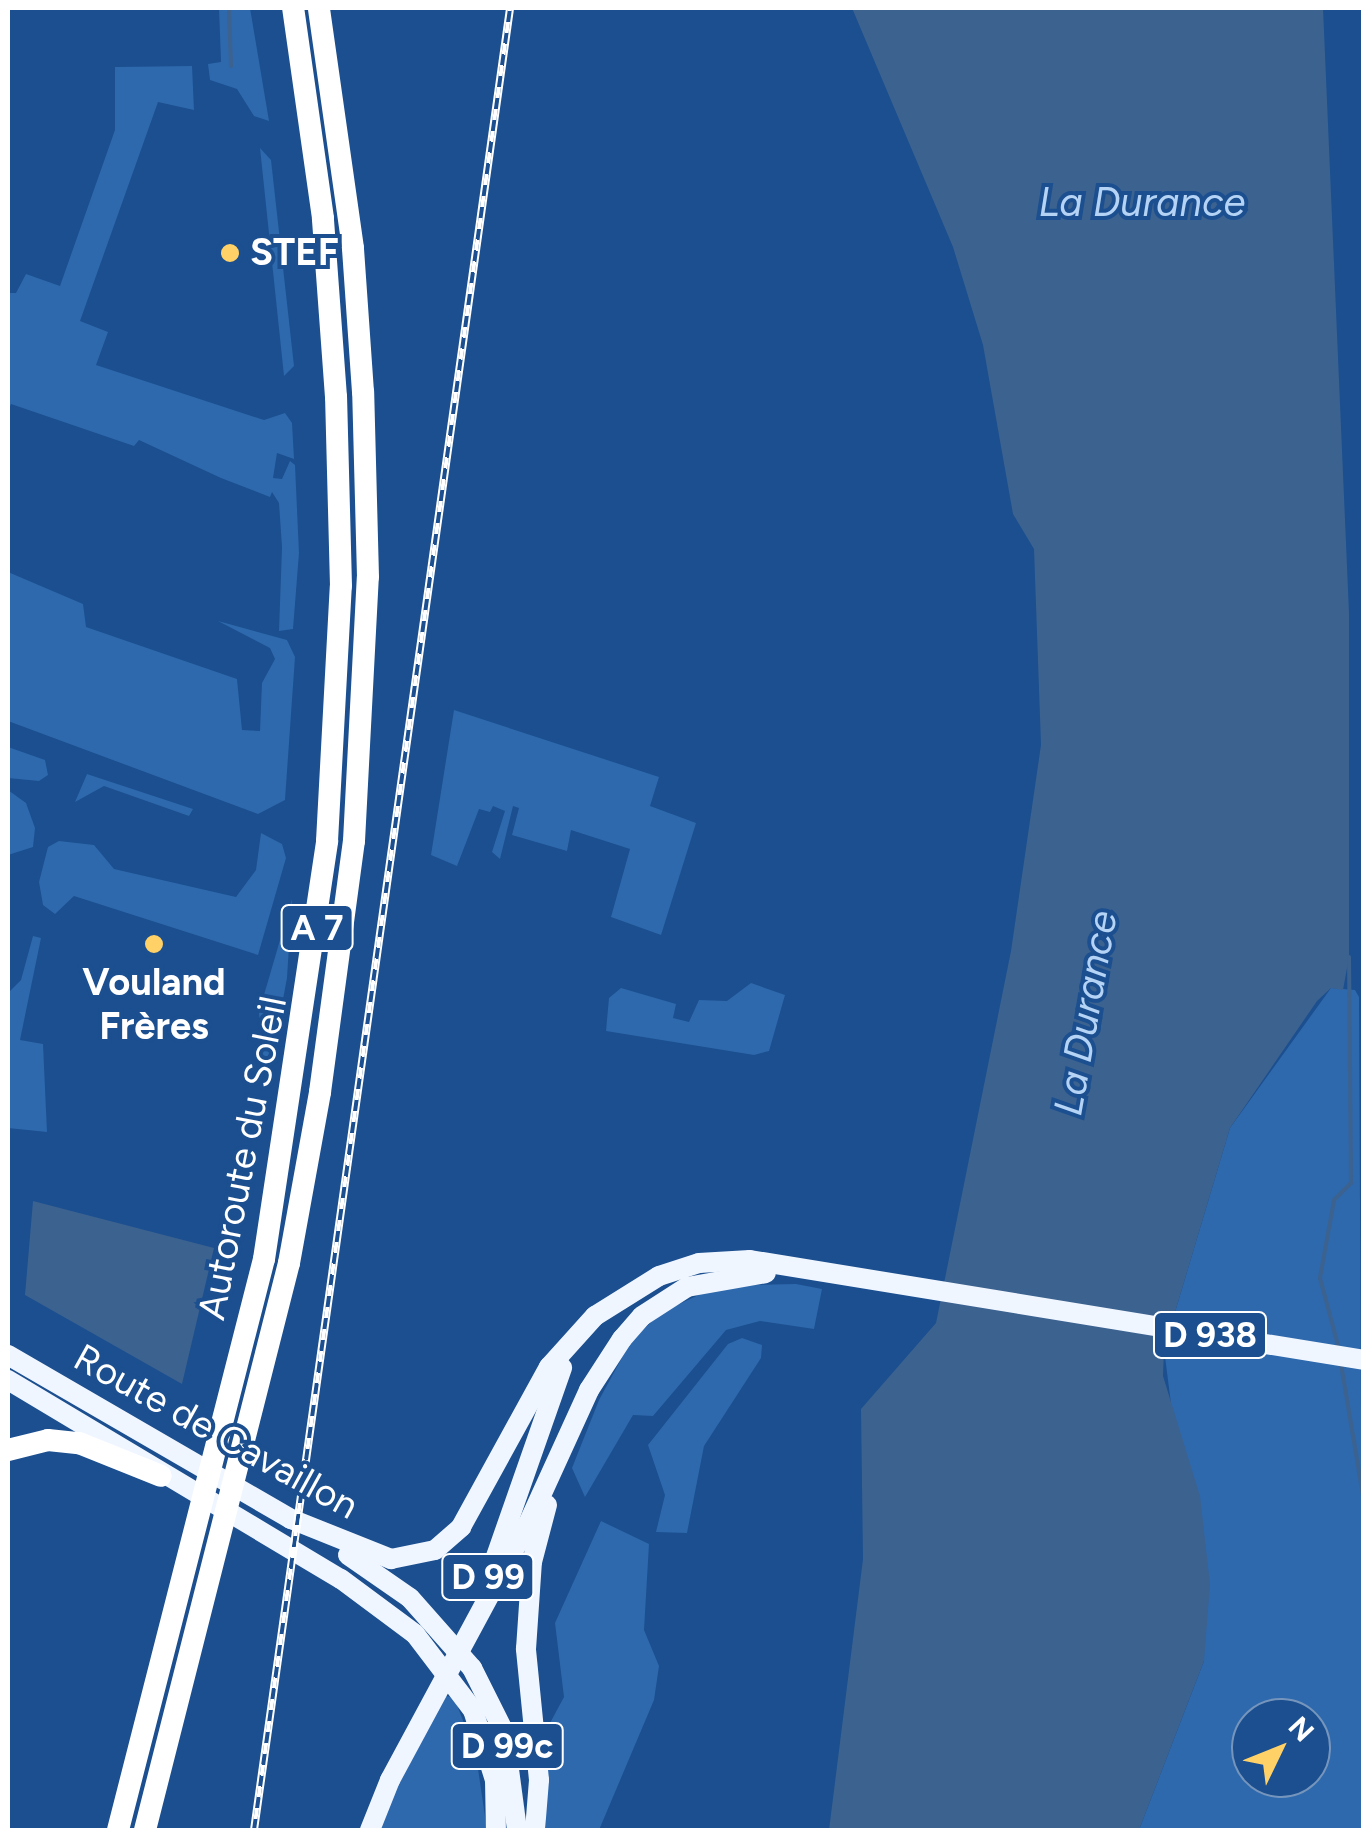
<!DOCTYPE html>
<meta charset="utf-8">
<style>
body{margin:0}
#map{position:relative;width:1371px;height:1838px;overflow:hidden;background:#1b4f8f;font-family:Figtree,sans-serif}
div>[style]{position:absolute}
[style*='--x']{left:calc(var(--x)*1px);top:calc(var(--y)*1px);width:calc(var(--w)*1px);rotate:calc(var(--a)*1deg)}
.green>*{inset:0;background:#2e69ad}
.water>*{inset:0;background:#3c6290}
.stream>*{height:4px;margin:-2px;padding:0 2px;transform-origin:2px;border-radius:2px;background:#3c6290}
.major>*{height:20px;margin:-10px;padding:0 10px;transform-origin:10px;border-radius:10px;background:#f0f6ff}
.highway>*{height:22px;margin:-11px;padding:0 11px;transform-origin:11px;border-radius:11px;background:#fff}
.rail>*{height:8px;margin-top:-4px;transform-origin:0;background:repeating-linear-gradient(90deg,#1b4f8f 0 11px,#fff 0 22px);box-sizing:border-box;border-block:2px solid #fff}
.dots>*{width:28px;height:28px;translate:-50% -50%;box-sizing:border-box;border:5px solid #1b4f8f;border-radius:50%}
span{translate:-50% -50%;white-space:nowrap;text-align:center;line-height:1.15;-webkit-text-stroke:8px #1b4f8f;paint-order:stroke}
.shield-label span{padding:2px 8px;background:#1b4f8f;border:2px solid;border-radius:8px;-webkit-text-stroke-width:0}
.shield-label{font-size:35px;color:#fff;font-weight:700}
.poi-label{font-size:38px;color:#fff;font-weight:700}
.left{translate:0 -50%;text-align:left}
.street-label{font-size:38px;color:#fff}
.water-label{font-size:40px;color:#b5d3f5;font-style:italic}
.frame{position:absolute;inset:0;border:10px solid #fff;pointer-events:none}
.north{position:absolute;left:1231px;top:1698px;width:100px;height:100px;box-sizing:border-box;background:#1b4f8f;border:2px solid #7695bc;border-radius:50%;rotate:47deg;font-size:28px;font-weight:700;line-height:40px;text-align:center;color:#fff}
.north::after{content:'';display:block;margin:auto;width:35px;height:45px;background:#ffd166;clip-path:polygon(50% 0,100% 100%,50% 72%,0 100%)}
</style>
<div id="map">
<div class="green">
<div style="clip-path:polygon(219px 8px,250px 8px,269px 121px,254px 116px,237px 89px,210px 80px,208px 64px,221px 62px)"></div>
<div style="clip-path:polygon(192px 66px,194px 110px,158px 102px,80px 321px,108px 332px,96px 365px,264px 420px,285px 413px,292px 423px,294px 459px,277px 453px,273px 478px,282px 479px,290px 461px,295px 465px,299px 553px,293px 629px,279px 631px,282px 547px,279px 503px,272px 492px,270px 497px,221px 478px,139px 440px,134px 446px,11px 404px,8px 411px,8px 293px,16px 293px,26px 274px,60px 286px,115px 130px,115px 67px)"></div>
<div style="clip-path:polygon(260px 148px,271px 160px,294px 366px,284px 376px)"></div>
<div style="clip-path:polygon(8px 572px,83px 604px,86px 627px,237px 679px,242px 730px,260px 731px,262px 683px,275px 659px,270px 648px,218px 621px,287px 640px,295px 657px,285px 800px,258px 814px,8px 721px)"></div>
<div style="clip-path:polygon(454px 710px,659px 777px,650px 806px,696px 823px,661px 935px,611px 917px,630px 849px,571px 830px,567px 851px,512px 835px,519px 808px,513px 806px,500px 859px,492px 852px,505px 811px,493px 806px,490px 812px,479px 809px,457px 866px,431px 855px)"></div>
<div style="clip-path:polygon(8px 747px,45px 760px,48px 775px,39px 781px,8px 778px)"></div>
<div style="clip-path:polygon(87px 774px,99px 778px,193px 809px,189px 816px,104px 786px,75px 802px)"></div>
<div style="clip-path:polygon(8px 790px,26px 803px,35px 828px,33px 847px,8px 855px)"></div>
<div style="clip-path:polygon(261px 833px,282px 844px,286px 858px,258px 955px,74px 896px,55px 914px,43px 905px,39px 882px,48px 847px,59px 841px,94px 845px,114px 869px,236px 897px,256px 870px)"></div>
<div style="clip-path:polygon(292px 899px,287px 978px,275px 1042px,263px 1065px,259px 1012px)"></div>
<div style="clip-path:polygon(33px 936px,41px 938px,20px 1040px,43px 1044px,47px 1132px,8px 1128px,8px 993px,21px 980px)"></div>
<div style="clip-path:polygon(751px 983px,785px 995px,769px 1051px,754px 1055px,606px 1031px,609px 998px,621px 988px,676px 1004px,673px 1018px,689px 1022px,699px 1000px,727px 1001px)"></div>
<div style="clip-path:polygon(evenodd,1331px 988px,1355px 990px,1359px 997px,1363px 1830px,1139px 1830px,1204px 1661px,1164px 1349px,1230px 1128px,1331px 988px,1251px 1718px,1311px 1718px,1311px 1778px,1251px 1778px,1251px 1718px)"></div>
<div style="clip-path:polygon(796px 1284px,822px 1289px,814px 1329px,760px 1321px,726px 1330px,653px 1416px,633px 1415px,585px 1497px,572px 1468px,599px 1400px,630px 1343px,660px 1313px,718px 1286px)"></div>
<div style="clip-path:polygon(742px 1338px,762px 1345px,761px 1358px,704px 1446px,687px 1533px,656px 1532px,665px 1495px,648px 1445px,728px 1344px)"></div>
<div style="clip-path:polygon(601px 1521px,649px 1544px,644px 1630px,659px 1666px,654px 1700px,599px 1830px,546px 1830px,543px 1736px,564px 1697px,555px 1623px)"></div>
<div style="clip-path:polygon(444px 1696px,454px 1697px,476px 1755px,487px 1830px,377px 1830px,384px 1803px)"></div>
</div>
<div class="water">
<div style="clip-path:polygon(852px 8px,1323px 8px,1349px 613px,1349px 957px,1343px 990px,1331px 988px,1317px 1001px,1230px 1128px,1164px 1349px,1163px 1376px,1200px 1496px,1210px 1584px,1204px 1661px,1139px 1830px,829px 1830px,863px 1559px,861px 1409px,936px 1323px,1011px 951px,1041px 745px,1034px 549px,1013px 514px,983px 345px,953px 247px)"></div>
<div style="clip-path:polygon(33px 1201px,214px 1248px,182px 1384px,25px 1295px)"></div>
</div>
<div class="stream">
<div style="--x:229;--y:8;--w:58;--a:88"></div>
<div style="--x:1339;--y:1349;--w:73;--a:-105"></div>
<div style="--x:1320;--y:1278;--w:79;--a:-79.8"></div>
<div style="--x:1334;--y:1200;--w:24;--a:-45"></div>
<div style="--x:1351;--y:1183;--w:226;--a:-90.5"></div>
<div style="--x:1341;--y:1364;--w:139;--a:80.5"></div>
</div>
<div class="major">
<div style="--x:8;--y:1355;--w:327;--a:30.1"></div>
<div style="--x:291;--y:1519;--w:108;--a:21.8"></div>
<div style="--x:391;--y:1559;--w:45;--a:-11.6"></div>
<div style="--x:435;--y:1550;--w:35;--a:-41"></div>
<div style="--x:461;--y:1527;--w:183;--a:-61.2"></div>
<div style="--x:549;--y:1367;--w:69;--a:-48"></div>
<div style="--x:595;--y:1316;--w:75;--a:-32"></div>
<div style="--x:659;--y:1276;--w:42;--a:-18"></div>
<div style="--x:699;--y:1263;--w:51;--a:-3.4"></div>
<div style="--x:750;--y:1260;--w:622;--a:9.25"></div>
<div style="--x:8;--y:1380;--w:388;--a:30.9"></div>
<div style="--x:341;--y:1579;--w:92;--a:36.6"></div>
<div style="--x:415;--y:1634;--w:96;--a:52.7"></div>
<div style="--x:473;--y:1710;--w:73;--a:72.6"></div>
<div style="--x:495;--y:1780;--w:50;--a:88.9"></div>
<div style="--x:348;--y:1555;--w:75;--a:34.7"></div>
<div style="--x:410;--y:1598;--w:94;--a:48.5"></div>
<div style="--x:472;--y:1668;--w:72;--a:63.4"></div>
<div style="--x:504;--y:1732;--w:99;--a:82.4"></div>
<div style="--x:494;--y:1562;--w:206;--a:-70.7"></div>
<div style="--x:370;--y:1830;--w:54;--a:-68.2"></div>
<div style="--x:390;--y:1780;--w:291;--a:-61.7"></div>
<div style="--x:528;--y:1524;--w:147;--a:-65.5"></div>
<div style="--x:589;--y:1390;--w:61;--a:-57.1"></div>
<div style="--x:622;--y:1339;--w:30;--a:-49"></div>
<div style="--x:642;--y:1316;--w:54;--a:-32.8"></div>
<div style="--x:687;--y:1287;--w:80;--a:-10"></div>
<div style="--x:535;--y:1830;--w:50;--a:-85.4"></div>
<div style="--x:539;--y:1780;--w:132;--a:-95.7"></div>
<div style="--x:526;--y:1649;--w:87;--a:-86.1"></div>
<div style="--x:532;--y:1562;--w:59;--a:-75.3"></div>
</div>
<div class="highway">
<div style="--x:8;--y:1450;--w:41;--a:-14"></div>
<div style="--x:48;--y:1440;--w:31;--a:6"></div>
<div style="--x:79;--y:1443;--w:88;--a:21.9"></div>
<div style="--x:118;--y:1830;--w:589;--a:-75.66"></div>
<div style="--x:264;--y:1259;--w:423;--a:-81.4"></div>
<div style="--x:327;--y:841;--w:255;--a:-86.9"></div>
<div style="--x:341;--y:586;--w:189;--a:-91.5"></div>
<div style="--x:336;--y:397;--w:179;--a:-94.2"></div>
<div style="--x:323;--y:218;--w:212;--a:-98.1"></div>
<div style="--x:145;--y:1830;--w:585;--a:-75.75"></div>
<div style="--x:289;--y:1263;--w:174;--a:-79.7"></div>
<div style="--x:320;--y:1092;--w:253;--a:-82.3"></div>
<div style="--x:354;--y:841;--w:264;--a:-87"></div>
<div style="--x:368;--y:577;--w:185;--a:-91.5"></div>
<div style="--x:363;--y:392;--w:144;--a:-94"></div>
<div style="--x:353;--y:248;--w:242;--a:-98.1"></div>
</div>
<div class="rail">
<div style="--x:254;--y:1830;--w:1840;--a:-82"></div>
</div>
<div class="dots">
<div style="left:230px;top:253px;background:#ffd166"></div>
<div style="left:154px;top:944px;background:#ffd166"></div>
</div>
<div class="shield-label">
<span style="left:317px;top:928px">A 7</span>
<span style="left:1210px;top:1335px">D 938</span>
<span style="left:488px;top:1577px">D 99</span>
<span style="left:507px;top:1746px">D 99c</span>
</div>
<div class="poi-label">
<span class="left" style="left:250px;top:253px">STEF</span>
<span style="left:154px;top:1005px">Vouland<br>Frères</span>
</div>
<div class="street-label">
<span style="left:243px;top:1158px;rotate:-79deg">Autoroute du Soleil</span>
<span style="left:216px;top:1432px;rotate:29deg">Route de Cavaillon</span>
</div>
<div class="water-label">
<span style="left:1142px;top:202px">La Durance</span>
<span style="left:1085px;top:1013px;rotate:-80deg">La Durance</span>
</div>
<div class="frame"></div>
<div class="north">N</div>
</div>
